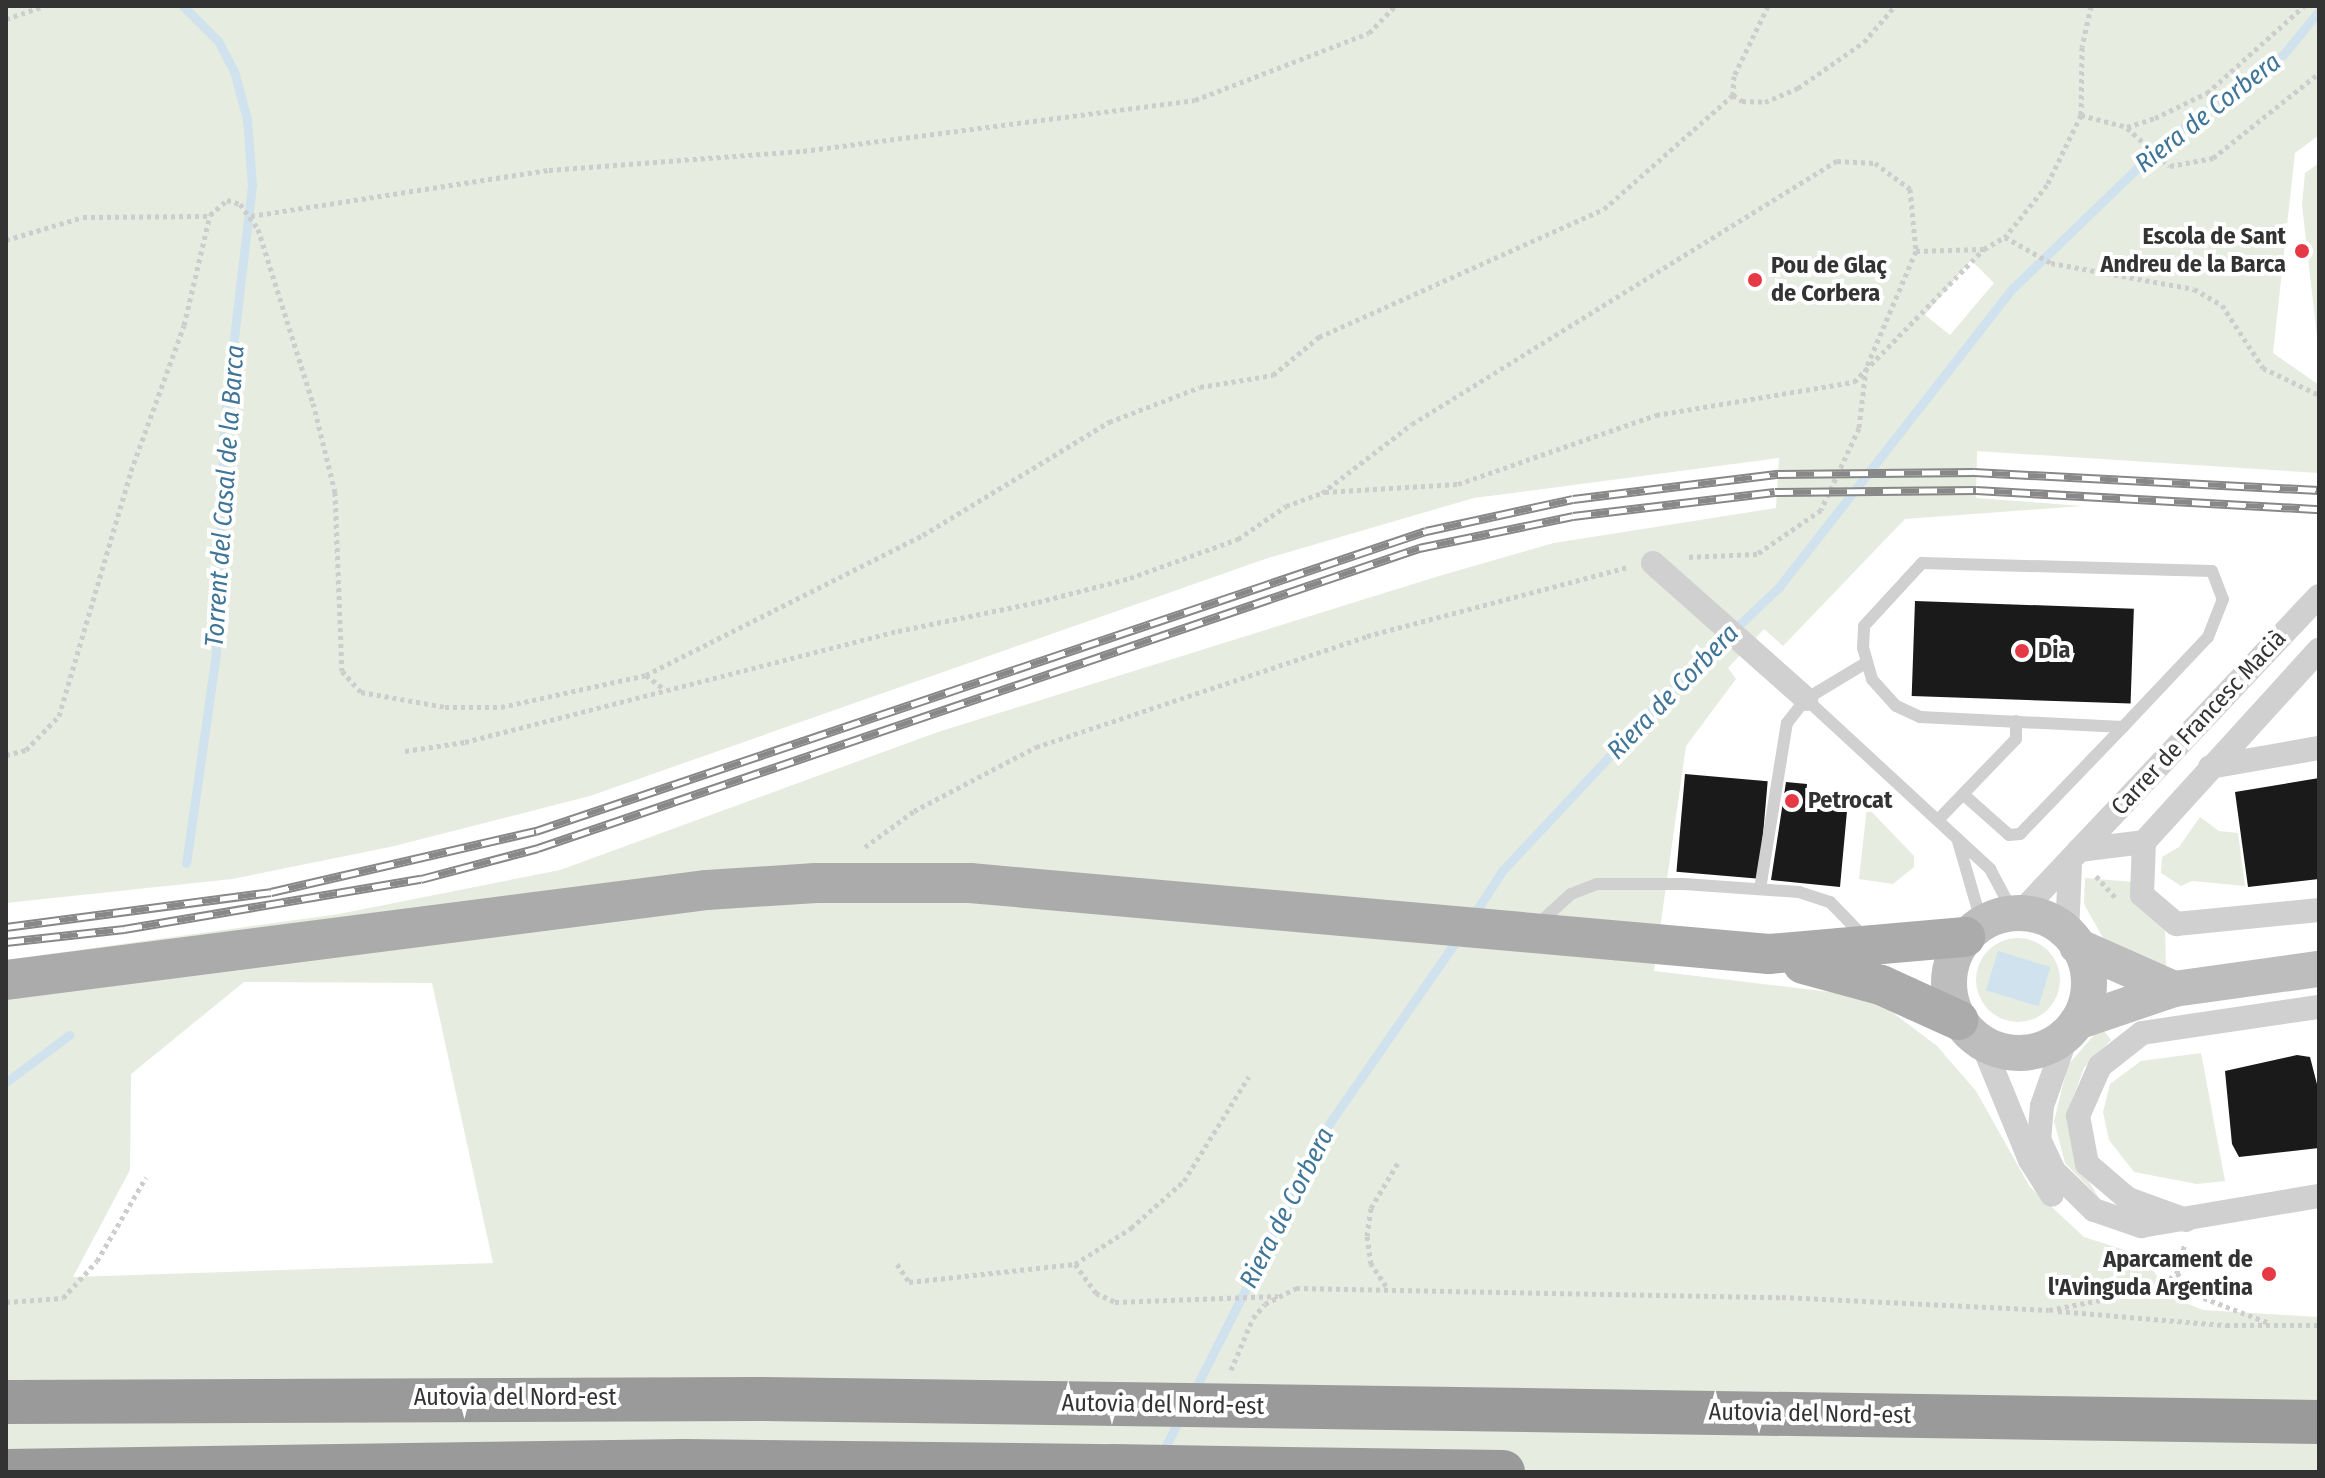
<!DOCTYPE html>
<meta charset="utf-8">
<style>
body{margin:0}
#map{position:relative;width:2325px;height:1478px;overflow:hidden;background:#fff;font-family:"Fira Sans Condensed",sans-serif}
div>[style]{position:absolute}
[style*='--x']{left:calc(var(--x)*1px);top:calc(var(--y)*1px);width:calc(var(--w)*1px);rotate:calc(var(--a)*1deg)}
.green>*{inset:0;background:#e6ecdf}
.round{border-radius:50%}
.water>*{inset:0;background:#cfe2ee;transform-origin:0 0}
.stream>*{height:9px;margin:-4.5px;padding:0 4.5px;transform-origin:4.5px;border-radius:4.5px;background:#cfe2ee}
.building>*{inset:0;background:#1a1a1a;transform-origin:0 0}
.path>*{height:5px;margin-top:-2.5px;transform-origin:0;background:repeating-linear-gradient(90deg,#cdcdcd 0 4px,transparent 0 8px)}
.service>*{height:12px;margin:-6px;padding:0 6px;transform-origin:6px;border-radius:6px;background:#d0d0d0}
.minor>*{height:24px;margin:-12px;padding:0 12px;transform-origin:12px;border-radius:12px;background:#d0d0d0}
.secondary>*{height:36px;margin:-18px;padding:0 18px;transform-origin:18px;border-radius:18px;background:#bdbdbd}
.secondary>.ring{margin:-18px;padding:0;box-sizing:content-box;background:none;border:36px solid #bdbdbd;border-radius:50%}
.primary>*{height:40px;margin:-20px;padding:0 20px;transform-origin:20px;border-radius:20px;background:#ababab}
.motorway>*{height:44px;margin:-22px;padding:0 22px;transform-origin:22px;border-radius:22px;background:#9a9a9a}
.rail>*{height:9px;margin-top:-4.5px;transform-origin:0;background:repeating-linear-gradient(90deg,#fff 0 18px,#888 0 36px);box-sizing:border-box;border-block:2px solid #888}
.motorway-bridge>*{height:44px;margin:-22px;padding:0 22px;transform-origin:22px;border-radius:22px;background:#9a9a9a}
.dots>*{width:22px;height:22px;translate:-50% -50%;box-sizing:border-box;border:4px solid #fff;border-radius:50%}
span{translate:-50% -50%;white-space:nowrap;text-align:center;line-height:1.15;-webkit-text-stroke:8px #fff;paint-order:stroke}
.poi-label{font-size:24px;color:#333;font-weight:700}
.right{translate:-100% -50%;text-align:right}
.left{translate:0 -50%;text-align:left}
.street-label{font-size:24px;color:#333}
.water-label{font-size:26px;color:#3f7597;font-style:italic}
.frame{position:absolute;inset:0;border:8px solid #333;pointer-events:none}
</style>
<div id="map">
<div class="green">
<div style="clip-path:polygon(evenodd,6px 6px,2319px 6px,2319px 135px,2295px 153px,2273px 353px,2319px 385px,2319px 473px,1977px 451px,1976px 498px,2083px 506px,1905px 519px,1783px 646px,1764px 629px,1728px 668px,1736px 679px,1686px 746px,1654px 971px,1872px 997px,1937px 1046px,1976px 1091px,2030px 1187px,2084px 1237px,2140px 1255px,2176px 1299px,2203px 1310px,2319px 1317px,2319px 1472px,6px 1472px,6px 960px,339px 914px,560px 870px,938px 732px,1439px 576px,1554px 543px,1776px 508px,1779px 458px,1474px 498px,1268px 558px,590px 796px,390px 847px,232px 879px,6px 903px,6px 6px,1971px 260px,1994px 283px,1950px 335px,1925px 315px,1971px 260px,6px 6px,244px 982px,432px 983px,493px 1263px,73px 1277px,130px 1170px,131px 1074px,244px 982px)"></div>
<div style="clip-path:polygon(2319px 163px,2319px 354px,2302px 205px,2305px 173px)"></div>
<div style="clip-path:polygon(1867px 807px,1914px 856px,1914px 867px,1893px 884px,1859px 879px)"></div>
<div style="clip-path:polygon(2200px 817px,2219px 831px,2238px 833px,2245px 886px,2192px 881px,2181px 886px,2161px 873px,2162px 857px,2179px 847px)"></div>
<div style="clip-path:polygon(2085px 878px,2134px 882px,2165px 925px,2166px 970px,2103px 938px,2084px 904px)"></div>
<div class="round" style="left:1976px;top:938px;width:84px;height:84px"></div>
<div style="clip-path:polygon(2101px 1027px,2111px 1040px,2084px 1068px,2067px 1114px,2083px 1172px,2099px 1198px,2065px 1163px,2054px 1121px,2068px 1065px)"></div>
<div style="clip-path:polygon(2201px 1053px,2225px 1181px,2197px 1184px,2134px 1172px,2109px 1140px,2103px 1112px,2110px 1084px,2141px 1061px)"></div>
</div>
<div class="water">
<div style="left:1998px;top:951px;width:55px;height:41px;rotate:17deg"></div>
</div>
<div class="stream">
<div style="--x:183;--y:6;--w:49;--a:45"></div>
<div style="--x:218;--y:41;--w:34;--a:62"></div>
<div style="--x:234;--y:71;--w:50;--a:74.8"></div>
<div style="--x:247;--y:119;--w:66;--a:85.7"></div>
<div style="--x:252;--y:185;--w:240;--a:96.7"></div>
<div style="--x:224;--y:423;--w:230;--a:92"></div>
<div style="--x:216;--y:653;--w:212;--a:98.1"></div>
<div style="--x:1473;--y:916;--w:54;--a:-57.2"></div>
<div style="--x:1502;--y:871;--w:260;--a:-46.9"></div>
<div style="--x:1680;--y:681;--w:137;--a:-43.5"></div>
<div style="--x:1779;--y:587;--w:380;--a:-52"></div>
<div style="--x:2013;--y:288;--w:209;--a:-44"></div>
<div style="--x:2163;--y:143;--w:149;--a:-36.3"></div>
<div style="--x:2283;--y:55;--w:57;--a:-50.7"></div>
<div style="--x:6;--y:1082;--w:79;--a:-36.7"></div>
<div style="--x:1194;--y:1391;--w:303;--a:-63.1"></div>
<div style="--x:1331;--y:1121;--w:223;--a:-55.2"></div>
<div style="--x:1161;--y:1455;--w:42;--a:-62.8"></div>
</div>
<div class="building">
<div style="left:1915px;top:601px;width:219px;height:95px;rotate:2deg"></div>
<div style="left:1685px;top:774px;width:83px;height:98px;rotate:5deg"></div>
<div style="clip-path:polygon(2319px 778px,2319px 879px,2248px 887px,2235px 792px)"></div>
<div style="clip-path:polygon(1786px 782px,1807px 784px,1805px 808px,1847px 811px,1840px 887px,1771px 880px)"></div>
<div style="clip-path:polygon(2297px 1055px,2310px 1057px,2319px 1092px,2319px 1148px,2239px 1157px,2232px 1144px,2225px 1071px)"></div>
</div>
<div class="path">
<div style="--x:1768;--y:6;--w:78;--a:115.9"></div>
<div style="--x:1734;--y:76;--w:19;--a:93"></div>
<div style="--x:1733;--y:95;--w:11;--a:34"></div>
<div style="--x:1742;--y:101;--w:23;--a:2"></div>
<div style="--x:1765;--y:102;--w:36;--a:-23"></div>
<div style="--x:1798;--y:88;--w:80;--a:-34.9"></div>
<div style="--x:1864;--y:42;--w:48;--a:-49.3"></div>
<div style="--x:2091;--y:6;--w:42;--a:102.4"></div>
<div style="--x:2082;--y:47;--w:68;--a:90.8"></div>
<div style="--x:2081;--y:115;--w:78;--a:115.9"></div>
<div style="--x:2047;--y:185;--w:67;--a:128.9"></div>
<div style="--x:2005;--y:237;--w:53;--a:29.5"></div>
<div style="--x:2051;--y:263;--w:145;--a:10.3"></div>
<div style="--x:2194;--y:289;--w:32;--a:30"></div>
<div style="--x:2222;--y:305;--w:75;--a:56.9"></div>
<div style="--x:2263;--y:368;--w:62;--a:25.7"></div>
<div style="--x:6;--y:19;--w:40;--a:-18.9"></div>
<div style="--x:2081;--y:115;--w:48;--a:14.6"></div>
<div style="--x:2127;--y:127;--w:29;--a:-18"></div>
<div style="--x:2155;--y:118;--w:58;--a:-25.7"></div>
<div style="--x:2207;--y:93;--w:130;--a:-41.9"></div>
<div style="--x:2127;--y:128;--w:57;--a:41.5"></div>
<div style="--x:2170;--y:166;--w:44;--a:-10.5"></div>
<div style="--x:2213;--y:158;--w:136;--a:-38.7"></div>
<div style="--x:251;--y:216;--w:302;--a:-8.8"></div>
<div style="--x:549;--y:170;--w:255;--a:-4.3"></div>
<div style="--x:803;--y:151;--w:395;--a:-7.4"></div>
<div style="--x:1195;--y:100;--w:186;--a:-21.1"></div>
<div style="--x:1369;--y:33;--w:37;--a:-46"></div>
<div style="--x:6;--y:240;--w:80;--a:-16.6"></div>
<div style="--x:83;--y:217;--w:126;--a:-0.5"></div>
<div style="--x:1916;--y:251;--w:67;--a:-1.7"></div>
<div style="--x:1325;--y:492;--w:133;--a:-3.4"></div>
<div style="--x:1458;--y:484;--w:210;--a:-19.2"></div>
<div style="--x:1656;--y:415;--w:201;--a:-9.5"></div>
<div style="--x:1854;--y:382;--w:186;--a:-45.7"></div>
<div style="--x:1984;--y:249;--w:24;--a:-30"></div>
<div style="--x:646;--y:675;--w:310;--a:-26.8"></div>
<div style="--x:923;--y:535;--w:218;--a:-31.3"></div>
<div style="--x:1109;--y:422;--w:97;--a:-21"></div>
<div style="--x:1200;--y:387;--w:74;--a:-9.3"></div>
<div style="--x:1273;--y:375;--w:60;--a:-39.6"></div>
<div style="--x:1319;--y:337;--w:312;--a:-24.2"></div>
<div style="--x:1604;--y:209;--w:172;--a:-41.5"></div>
<div style="--x:405;--y:751;--w:61;--a:-8.5"></div>
<div style="--x:465;--y:742;--w:447;--a:-14.4"></div>
<div style="--x:898;--y:631;--w:143;--a:-11.7"></div>
<div style="--x:1038;--y:602;--w:95;--a:-14.6"></div>
<div style="--x:1130;--y:578;--w:115;--a:-19.9"></div>
<div style="--x:1238;--y:539;--w:58;--a:-34.5"></div>
<div style="--x:1286;--y:506;--w:38;--a:-20"></div>
<div style="--x:1322;--y:493;--w:113;--a:-37.5"></div>
<div style="--x:1412;--y:424;--w:500;--a:-31.8"></div>
<div style="--x:1837;--y:161;--w:38;--a:3"></div>
<div style="--x:1875;--y:163;--w:44;--a:36.6"></div>
<div style="--x:1910;--y:189;--w:62;--a:84.5"></div>
<div style="--x:1916;--y:251;--w:127;--a:113.1"></div>
<div style="--x:1866;--y:368;--w:60;--a:96.7"></div>
<div style="--x:1859;--y:428;--w:90;--a:114.9"></div>
<div style="--x:1821;--y:510;--w:78;--a:145.5"></div>
<div style="--x:1757;--y:554;--w:71;--a:177.6"></div>
<div style="--x:6;--y:755;--w:21;--a:-14"></div>
<div style="--x:26;--y:750;--w:47;--a:-45.9"></div>
<div style="--x:59;--y:716;--w:255;--a:-73.6"></div>
<div style="--x:131;--y:471;--w:155;--a:-70"></div>
<div style="--x:184;--y:325;--w:113;--a:-76.7"></div>
<div style="--x:210;--y:215;--w:23;--a:-41"></div>
<div style="--x:227;--y:200;--w:14;--a:17"></div>
<div style="--x:240;--y:204;--w:31;--a:54"></div>
<div style="--x:258;--y:229;--w:182;--a:72.5"></div>
<div style="--x:313;--y:403;--w:92;--a:76.1"></div>
<div style="--x:335;--y:492;--w:179;--a:87.8"></div>
<div style="--x:342;--y:671;--w:28;--a:48"></div>
<div style="--x:361;--y:692;--w:85;--a:10.1"></div>
<div style="--x:445;--y:707;--w:56;--a:0"></div>
<div style="--x:501;--y:707;--w:148;--a:-12.4"></div>
<div style="--x:646;--y:675;--w:23;--a:38"></div>
<div style="--x:865;--y:847;--w:61;--a:-36.3"></div>
<div style="--x:914;--y:811;--w:138;--a:-27.7"></div>
<div style="--x:1036;--y:747;--w:349;--a:-18.5"></div>
<div style="--x:1367;--y:636;--w:270;--a:-14.8"></div>
<div style="--x:2096;--y:876;--w:30;--a:48"></div>
<div style="--x:897;--y:1264;--w:22;--a:56"></div>
<div style="--x:909;--y:1282;--w:167;--a:-6.2"></div>
<div style="--x:1075;--y:1264;--w:36;--a:54"></div>
<div style="--x:1096;--y:1293;--w:21;--a:25"></div>
<div style="--x:1115;--y:1302;--w:163;--a:-2.1"></div>
<div style="--x:1075;--y:1264;--w:67;--a:-32.7"></div>
<div style="--x:1131;--y:1228;--w:71;--a:-41.6"></div>
<div style="--x:1184;--y:1181;--w:123;--a:-58.2"></div>
<div style="--x:2177;--y:1273;--w:29;--a:49"></div>
<div style="--x:2196;--y:1295;--w:78;--a:21"></div>
<div style="--x:1386;--y:1286;--w:27;--a:-124"></div>
<div style="--x:1371;--y:1264;--w:28;--a:-98"></div>
<div style="--x:1367;--y:1236;--w:28;--a:-82"></div>
<div style="--x:1371;--y:1208;--w:55;--a:-59.2"></div>
<div style="--x:6;--y:1302;--w:57;--a:-4"></div>
<div style="--x:63;--y:1298;--w:50;--a:-47.4"></div>
<div style="--x:97;--y:1261;--w:97;--a:-59.7"></div>
<div style="--x:2058;--y:1311;--w:169;--a:4.8"></div>
<div style="--x:2226;--y:1325;--w:93;--a:0"></div>
<div style="--x:1231;--y:1370;--w:56;--a:-67.1"></div>
<div style="--x:1253;--y:1318;--w:18;--a:-49"></div>
<div style="--x:1265;--y:1304;--w:35;--a:-27"></div>
<div style="--x:1296;--y:1288;--w:486;--a:1.1"></div>
<div style="--x:1782;--y:1297;--w:267;--a:2.8"></div>
<div style="--x:2049;--y:1310;--w:110;--a:-11"></div>
<div style="--x:2157;--y:1289;--w:26;--a:-39"></div>
<div style="--x:2177;--y:1273;--w:30;--a:-75"></div>
</div>
<div class="service">
<div style="--x:1922;--y:563;--w:290;--a:1.6"></div>
<div style="--x:2212;--y:571;--w:30;--a:69"></div>
<div style="--x:2223;--y:599;--w:41;--a:111.5"></div>
<div style="--x:2208;--y:637;--w:124;--a:133.4"></div>
<div style="--x:2123;--y:727;--w:203;--a:-177.2"></div>
<div style="--x:1920;--y:717;--w:26;--a:-155"></div>
<div style="--x:1896;--y:706;--w:36;--a:-132"></div>
<div style="--x:1872;--y:679;--w:32;--a:-106"></div>
<div style="--x:1863;--y:648;--w:22;--a:-87"></div>
<div style="--x:1864;--y:626;--w:86;--a:-47.4"></div>
<div style="--x:1806;--y:699;--w:251;--a:42.7"></div>
<div style="--x:1990;--y:869;--w:51;--a:61.9"></div>
<div style="--x:1964;--y:795;--w:60;--a:41.6"></div>
<div style="--x:2009;--y:835;--w:11;--a:-5"></div>
<div style="--x:2020;--y:834;--w:149;--a:-46.1"></div>
<div style="--x:1938;--y:820;--w:112;--a:-46.1"></div>
<div style="--x:2016;--y:739;--w:18;--a:-90"></div>
<div style="--x:1958;--y:841;--w:86;--a:73.9"></div>
<div style="--x:1760;--y:889;--w:168;--a:-80.8"></div>
<div style="--x:1787;--y:723;--w:31;--a:-52"></div>
<div style="--x:1806;--y:699;--w:68;--a:-31.1"></div>
<div style="--x:1537;--y:925;--w:46;--a:-42.4"></div>
<div style="--x:1571;--y:894;--w:28;--a:-21"></div>
<div style="--x:1597;--y:884;--w:87;--a:0"></div>
<div style="--x:1684;--y:884;--w:115;--a:4"></div>
<div style="--x:1799;--y:892;--w:33;--a:18"></div>
<div style="--x:1830;--y:902;--w:53;--a:45.8"></div>
</div>
<div class="minor">
<div style="--x:1653;--y:563;--w:205;--a:41.6"></div>
<div style="--x:2210;--y:767;--w:111;--a:-9.9"></div>
<div style="--x:2144;--y:842;--w:53;--a:92.2"></div>
<div style="--x:2142;--y:895;--w:45;--a:40.5"></div>
<div style="--x:2176;--y:924;--w:144;--a:-5.6"></div>
<div style="--x:2079;--y:850;--w:65;--a:-7"></div>
<div style="--x:2144;--y:842;--w:260;--a:-47.7"></div>
<div style="--x:2021;--y:912;--w:434;--a:-46.7"></div>
<div style="--x:2067;--y:933;--w:69;--a:-87.5"></div>
<div style="--x:2068;--y:1032;--w:78;--a:109.4"></div>
<div style="--x:2042;--y:1106;--w:33;--a:95"></div>
<div style="--x:2039;--y:1139;--w:35;--a:65"></div>
<div style="--x:2054;--y:1171;--w:56;--a:44.3"></div>
<div style="--x:2094;--y:1210;--w:50;--a:18.8"></div>
<div style="--x:2141;--y:1226;--w:181;--a:-9.6"></div>
<div style="--x:1982;--y:1043;--w:126;--a:67.7"></div>
<div style="--x:2030;--y:1160;--w:41;--a:57.8"></div>
<div style="--x:2186;--y:1220;--w:62;--a:-160.1"></div>
<div style="--x:2128;--y:1199;--w:54;--a:-139.5"></div>
<div style="--x:2087;--y:1164;--w:49;--a:-100.6"></div>
<div style="--x:2078;--y:1116;--w:55;--a:-66.3"></div>
<div style="--x:2100;--y:1066;--w:53;--a:-38.2"></div>
<div style="--x:2142;--y:1033;--w:179;--a:-8.4"></div>
</div>
<div class="secondary">
<div class="ring" style="left:1949px;top:913px;width:104px;height:104px"></div>
<div style="--x:2077;--y:946;--w:106;--a:23.9"></div>
<div style="--x:2077;--y:1022;--w:102;--a:-18.8"></div>
<div style="--x:2174;--y:989;--w:146;--a:-7.9"></div>
</div>
<div class="primary">
<div style="--x:1803;--y:964;--w:81;--a:15.1"></div>
<div style="--x:1881;--y:985;--w:85;--a:24.4"></div>
<div style="--x:6;--y:980;--w:707;--a:-7.32"></div>
<div style="--x:707;--y:890;--w:109;--a:-3.7"></div>
<div style="--x:816;--y:883;--w:154;--a:0"></div>
<div style="--x:970;--y:883;--w:802;--a:5.08"></div>
<div style="--x:1769;--y:954;--w:197;--a:-5"></div>
</div>
<div class="motorway">
<div style="--x:6;--y:1402;--w:753;--a:-0.23"></div>
<div style="--x:1255;--y:1406;--w:1064;--a:0.86"></div>
<div style="--x:1224;--y:1468;--w:279;--a:0.8"></div>
<div style="--x:6;--y:1471;--w:678;--a:-0.85"></div>
<div style="--x:684;--y:1461;--w:429;--a:0.7"></div>
</div>
<div class="rail">
<div style="--x:6;--y:927;--w:267;--a:-7.5"></div>
<div style="--x:271;--y:892;--w:272;--a:-13"></div>
<div style="--x:536;--y:831;--w:939;--a:-18.63"></div>
<div style="--x:1426;--y:531;--w:150;--a:-12.3"></div>
<div style="--x:1573;--y:499;--w:207;--a:-7"></div>
<div style="--x:1778;--y:474;--w:196;--a:-0.6"></div>
<div style="--x:1974;--y:472;--w:345;--a:3"></div>
<div style="--x:6;--y:942;--w:119;--a:-6.3"></div>
<div style="--x:124;--y:929;--w:301;--a:-9.6"></div>
<div style="--x:421;--y:879;--w:121;--a:-14.8"></div>
<div style="--x:538;--y:848;--w:931;--a:-18.8"></div>
<div style="--x:1419;--y:548;--w:157;--a:-11.7"></div>
<div style="--x:1573;--y:516;--w:203;--a:-6.8"></div>
<div style="--x:1775;--y:492;--w:201;--a:-0.6"></div>
<div style="--x:1976;--y:490;--w:344;--a:3.2"></div>
</div>
<div class="motorway-bridge">
<div style="--x:759;--y:1399;--w:496;--a:0.8"></div>
<div style="--x:1113;--y:1466;--w:111;--a:1"></div>
</div>
<div class="dots">
<div style="left:2302px;top:251px;background:#e63946"></div>
<div style="left:1755px;top:280px;background:#e63946"></div>
<div style="left:2022px;top:651px;background:#e63946"></div>
<div style="left:1792px;top:801px;background:#e63946"></div>
<div style="left:2269px;top:1274px;background:#e63946"></div>
</div>
<div class="poi-label">
<span class="right" style="left:2286px;top:251px">Escola de Sant<br>Andreu de la Barca</span>
<span class="left" style="left:1771px;top:280px">Pou de Glaç<br>de Corbera</span>
<span class="left" style="left:2038px;top:651px">Dia</span>
<span class="left" style="left:1808px;top:801px">Petrocat</span>
<span class="right" style="left:2253px;top:1274px">Aparcament de<br>l'Avinguda Argentina</span>
</div>
<div class="street-label">
<span style="left:2199px;top:723px;rotate:-47deg">Carrer de Francesc Macià</span>
<span style="left:515px;top:1398px">Autovia del Nord-est</span>
<span style="left:1163px;top:1405px;rotate:1deg">Autovia del Nord-est</span>
<span style="left:1810px;top:1414px;rotate:1deg">Autovia del Nord-est</span>
</div>
<div class="water-label">
<span style="left:2208px;top:113px;rotate:-38deg">Riera de Corbera</span>
<span style="left:225px;top:496px;rotate:-86deg">Torrent del Casal de la Barca</span>
<span style="left:1673px;top:692px;rotate:-46deg">Riera de Corbera</span>
<span style="left:1287px;top:1208px;rotate:-63deg">Riera de Corbera</span>
</div>
<div class="frame"></div>
</div>
